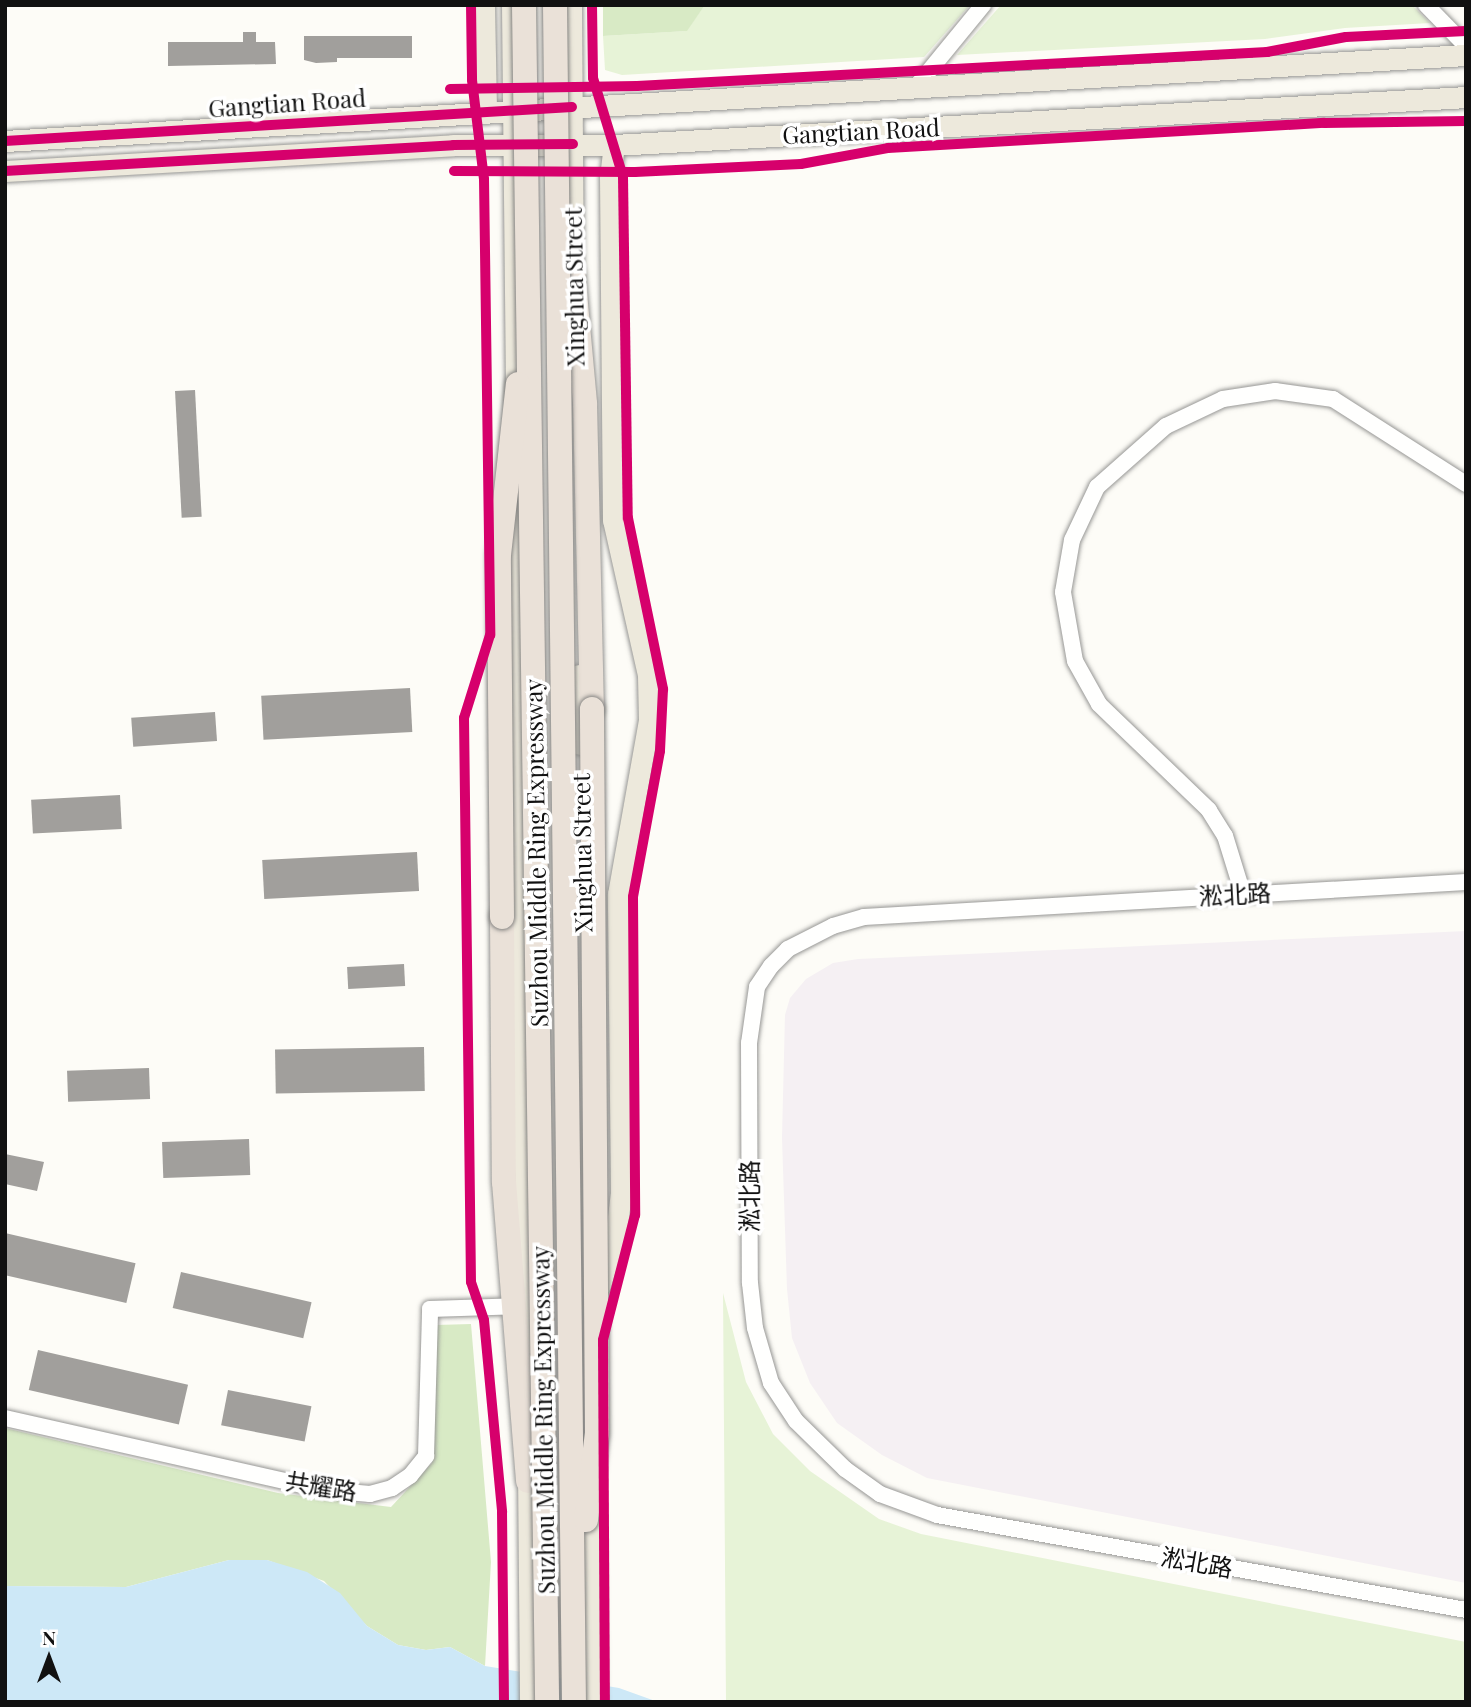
<!DOCTYPE html>
<meta charset="utf-8">
<style>
body{margin:0}
#map{position:relative;width:1471px;height:1707px;overflow:hidden;background:#fdfcf7;font-family:"Playfair Display","Noto Sans SC",serif}
div>[style]{position:absolute}
[style*='--x']{left:calc(var(--x)*1px);top:calc(var(--y)*1px);width:calc(var(--w)*1px);rotate:calc(var(--a)*1deg)}
.industrial>*{inset:0;background:#f5f0f3}
.green>*{inset:0;background:#e7f3d7}
.forest>*{inset:0;background:#d8eac5}
.water>*{inset:0;background:#cde8f7}
.building>*{inset:0;background:#a19f9c;transform-origin:0 0}
.roads{filter:drop-shadow(0 0 2px #979795) drop-shadow(0 0 2px #979795)}
.minor>*{height:16px;margin:-8px;padding:0 8px;transform-origin:8px;border-radius:8px;background:#fffffe}
.major>*{height:21px;margin:-10.5px;padding:0 10.5px;transform-origin:10.5px;border-radius:10.5px;background:#ede9dc}
.highway>*{height:24px;margin:-12px;padding:0 12px;transform-origin:12px;border-radius:12px;background:#eae1d8}
.bridges{filter:drop-shadow(0 0 2px #858482) drop-shadow(0 0 2px #858482)}
.highway-bridge>*{height:24px;margin:-12px;padding:0 12px;transform-origin:12px;border-radius:12px;background:#eae1d8}
.cycleway>*{height:10px;margin:-5px;padding:0 5px;transform-origin:5px;border-radius:5px;background:#d6006c}
span{translate:-50% -50%;white-space:nowrap;text-align:center;line-height:1.15;-webkit-text-stroke:7px #fff;paint-order:stroke}
.street-label{font-size:24px;color:#111}
.frame{position:absolute;inset:0;border:7px solid #111;pointer-events:none}
.north{position:absolute;left:14px;top:1623px;width:70px;height:70px;-webkit-text-stroke:5px #fff;paint-order:stroke;rotate:0deg;font-size:19px;font-weight:700;line-height:28px;text-align:center;color:#111}
.north::after{content:'';display:block;margin:auto;width:24px;height:32px;background:#111;clip-path:polygon(50% 0,100% 100%,50% 72%,0 100%)}
</style>
<div id="map">
<div class="industrial">
<div style="clip-path:polygon(1466px 931px,1466px 1583px,927px 1478px,882px 1455px,837px 1423px,810px 1383px,792px 1338px,787px 1289px,782px 1138px,785px 1015px,790px 998px,806px 979px,833px 963px,858px 959px)"></div>
</div>
<div class="green">
<div style="clip-path:polygon(705px 5px,970px 5px,924px 57px,622px 75px,605px 70px,603px 36px,686px 31px)"></div>
<div style="clip-path:polygon(1001px 5px,1412px 5px,1430px 23px,1345px 28px,1265px 39px,957px 55px)"></div>
<div style="clip-path:polygon(723px 1293px,746px 1382px,773px 1434px,810px 1471px,879px 1519px,921px 1534px,1466px 1642px,1466px 1702px,726px 1702px)"></div>
</div>
<div class="forest">
<div style="clip-path:polygon(603px 5px,705px 5px,687px 31px,603px 36px)"></div>
<div style="clip-path:polygon(471px 1324px,491px 1562px,485px 1666px,450px 1647px,426px 1650px,398px 1645px,367px 1626px,324px 1581px,267px 1560px,229px 1560px,126px 1587px,5px 1586px,5px 1428px,278px 1493px,391px 1507px,432px 1463px,436px 1325px)"></div>
</div>
<div class="water">
<div style="clip-path:polygon(229px 1560px,267px 1560px,307px 1572px,340px 1593px,367px 1626px,398px 1645px,426px 1650px,450px 1647px,485px 1666px,619px 1688px,658px 1702px,5px 1702px,5px 1586px,126px 1587px)"></div>
</div>
<div class="building">
<div style="clip-path:polygon(243px 32px,256px 32px,256px 42px,275px 42px,276px 64px,168px 66px,168px 42px,243px 42px)"></div>
<div style="clip-path:polygon(304px 36px,412px 36px,412px 58px,337px 58px,337px 62px,316px 63px,304px 60px)"></div>
<div style="left:195px;top:390px;width:127px;height:20px;rotate:87deg"></div>
<div style="left:410px;top:688px;width:44px;height:149px;rotate:87deg"></div>
<div style="left:215px;top:712px;width:29px;height:84px;rotate:86deg"></div>
<div style="left:120px;top:795px;width:34px;height:89px;rotate:87deg"></div>
<div style="left:417px;top:852px;width:39px;height:155px;rotate:87deg"></div>
<div style="left:404px;top:964px;width:22px;height:57px;rotate:87deg"></div>
<div style="left:424px;top:1047px;width:44px;height:149px;rotate:89deg"></div>
<div style="left:149px;top:1068px;width:31px;height:82px;rotate:88deg"></div>
<div style="left:249px;top:1139px;width:36px;height:87px;rotate:88deg"></div>
<div style="clip-path:polygon(5px 1154px,44px 1162px,37px 1191px,5px 1184px)"></div>
<div style="left:5px;top:1233px;width:134px;height:41px;rotate:13deg"></div>
<div style="left:181px;top:1272px;width:134px;height:37px;rotate:13deg"></div>
<div style="left:38px;top:1350px;width:154px;height:41px;rotate:13deg"></div>
<div style="left:228px;top:1390px;width:85px;height:36px;rotate:11deg"></div>
</div>
<div class="roads">
<div class="minor">
<div style="--x:1426;--y:5;--w:57;--a:45.7"></div>
<div style="--x:916;--y:87;--w:106;--a:-50.7"></div>
<div style="--x:1466;--y:882;--w:603;--a:176.67"></div>
<div style="--x:864;--y:917;--w:32;--a:164"></div>
<div style="--x:833;--y:926;--w:51;--a:152.9"></div>
<div style="--x:788;--y:949;--w:24;--a:135"></div>
<div style="--x:771;--y:966;--w:25;--a:124"></div>
<div style="--x:757;--y:987;--w:57;--a:98.1"></div>
<div style="--x:749;--y:1043;--w:240;--a:89.8"></div>
<div style="--x:750;--y:1283;--w:45;--a:83.7"></div>
<div style="--x:755;--y:1328;--w:57;--a:73.8"></div>
<div style="--x:771;--y:1383;--w:45;--a:56.7"></div>
<div style="--x:796;--y:1421;--w:69;--a:44.4"></div>
<div style="--x:845;--y:1469;--w:43;--a:35.5"></div>
<div style="--x:880;--y:1494;--w:61;--a:20.2"></div>
<div style="--x:937;--y:1515;--w:537;--a:10.18"></div>
<div style="--x:1243;--y:894;--w:61;--a:-107.2"></div>
<div style="--x:1225;--y:836;--w:31;--a:-122"></div>
<div style="--x:1209;--y:810;--w:153;--a:-136.1"></div>
<div style="--x:1099;--y:704;--w:49;--a:-119.2"></div>
<div style="--x:1075;--y:661;--w:70;--a:-99.9"></div>
<div style="--x:1063;--y:592;--w:53;--a:-80.2"></div>
<div style="--x:1072;--y:540;--w:59;--a:-64.7"></div>
<div style="--x:1097;--y:487;--w:92;--a:-41.5"></div>
<div style="--x:1166;--y:426;--w:63;--a:-25.3"></div>
<div style="--x:1223;--y:399;--w:53;--a:-8.7"></div>
<div style="--x:1275;--y:391;--w:59;--a:7.9"></div>
<div style="--x:1333;--y:399;--w:158;--a:32.6"></div>
<div style="--x:5;--y:1418;--w:328;--a:12.7"></div>
<div style="--x:325;--y:1490;--w:45;--a:5.1"></div>
<div style="--x:370;--y:1494;--w:23;--a:-15"></div>
<div style="--x:392;--y:1488;--w:22;--a:-34"></div>
<div style="--x:410;--y:1476;--w:26;--a:-51"></div>
<div style="--x:426;--y:1456;--w:147;--a:-88.4"></div>
<div style="--x:430;--y:1309;--w:93;--a:-1.8"></div>
</div>
<div class="major">
<div style="--x:484;--y:5;--w:107;--a:88.9"></div>
<div style="--x:512;--y:5;--w:396;--a:89.4"></div>
<div style="--x:571;--y:5;--w:281;--a:89.6"></div>
<div style="--x:5;--y:141;--w:1464;--a:-3.37"></div>
<div style="--x:5;--y:171;--w:449;--a:-3.3"></div>
<div style="--x:453;--y:145;--w:161;--a:0"></div>
<div style="--x:614;--y:145;--w:853;--a:-3.22"></div>
<div style="--x:517;--y:472;--w:871;--a:89.34"></div>
<div style="--x:579;--y:675;--w:69;--a:89.2"></div>
<div style="--x:600;--y:1285;--w:54;--a:-72.9"></div>
<div style="--x:616;--y:1233;--w:38;--a:-83"></div>
<div style="--x:621;--y:1195;--w:301;--a:-90.6"></div>
<div style="--x:618;--y:894;--w:177;--a:-79.9"></div>
<div style="--x:649;--y:720;--w:45;--a:-91.3"></div>
<div style="--x:648;--y:675;--w:159;--a:-102.7"></div>
<div style="--x:613;--y:520;--w:343;--a:-90.5"></div>
<div style="--x:610;--y:177;--w:32;--a:-83"></div>
<div style="--x:528;--y:1466;--w:236;--a:89.5"></div>
<div style="--x:592;--y:1501;--w:201;--a:89.1"></div>
</div>
<div class="highway">
<div style="--x:573;--y:271;--w:134;--a:84.8"></div>
<div style="--x:585;--y:404;--w:305;--a:88.7"></div>
<div style="--x:502;--y:917;--w:265;--a:89.6"></div>
<div style="--x:504;--y:1182;--w:300;--a:85.4"></div>
</div>
</div>
<div class="bridges">
<div class="highway-bridge">
<div style="--x:524;--y:5;--w:1697;--a:89.22"></div>
<div style="--x:555;--y:5;--w:1697;--a:89.36"></div>
<div style="--x:502;--y:917;--w:362;--a:-90.5"></div>
<div style="--x:499;--y:555;--w:172;--a:-83.7"></div>
<div style="--x:586;--y:1520;--w:88;--a:-82.8"></div>
<div style="--x:597;--y:1433;--w:724;--a:-90.4"></div>
</div>
</div>
<div class="cycleway">
<div style="--x:471;--y:5;--w:75;--a:89.2"></div>
<div style="--x:472;--y:80;--w:100;--a:83.1"></div>
<div style="--x:484;--y:179;--w:456;--a:89.2"></div>
<div style="--x:490;--y:635;--w:87;--a:107.4"></div>
<div style="--x:464;--y:718;--w:564;--a:89.29"></div>
<div style="--x:471;--y:1282;--w:40;--a:71.1"></div>
<div style="--x:484;--y:1320;--w:193;--a:84.6"></div>
<div style="--x:502;--y:1512;--w:190;--a:89.4"></div>
<div style="--x:592;--y:5;--w:73;--a:89.2"></div>
<div style="--x:593;--y:78;--w:103;--a:73.1"></div>
<div style="--x:623;--y:177;--w:341;--a:89.2"></div>
<div style="--x:628;--y:518;--w:175;--a:78.4"></div>
<div style="--x:663;--y:689;--w:62;--a:92.8"></div>
<div style="--x:660;--y:751;--w:148;--a:100.5"></div>
<div style="--x:633;--y:897;--w:318;--a:89.6"></div>
<div style="--x:635;--y:1215;--w:129;--a:104.4"></div>
<div style="--x:603;--y:1340;--w:362;--a:89.7"></div>
<div style="--x:450;--y:89;--w:187;--a:-0.9"></div>
<div style="--x:637;--y:86;--w:631;--a:-3.09"></div>
<div style="--x:1267;--y:52;--w:80;--a:-10.8"></div>
<div style="--x:1346;--y:37;--w:120;--a:-2.9"></div>
<div style="--x:5;--y:141;--w:568;--a:-3.43"></div>
<div style="--x:5;--y:171;--w:449;--a:-3.3"></div>
<div style="--x:453;--y:145;--w:120;--a:-0.5"></div>
<div style="--x:454;--y:171;--w:181;--a:0.3"></div>
<div style="--x:635;--y:172;--w:166;--a:-2.8"></div>
<div style="--x:801;--y:164;--w:88;--a:-10.4"></div>
<div style="--x:888;--y:148;--w:437;--a:-3.3"></div>
<div style="--x:1324;--y:123;--w:142;--a:-0.8"></div>
</div>
<div class="street-label">
<span style="left:287px;top:103px;rotate:-4deg">Gangtian Road</span>
<span style="left:861px;top:131px;rotate:-3deg">Gangtian Road</span>
<span style="left:574px;top:287px;rotate:-91deg">Xinghua Street</span>
<span style="left:536px;top:853px;rotate:-91deg">Suzhou Middle Ring Expressway</span>
<span style="left:582px;top:853px;rotate:-91deg">Xinghua Street</span>
<span style="left:1235px;top:894px;rotate:-3deg">淞北路</span>
<span style="left:749px;top:1196px;rotate:-90deg">淞北路</span>
<span style="left:543px;top:1420px;rotate:-91deg">Suzhou Middle Ring Expressway</span>
<span style="left:321px;top:1486px;rotate:9deg">共耀路</span>
<span style="left:1197px;top:1562px;rotate:10deg">淞北路</span>
</div>
<div class="frame"></div>
<div class="north">N</div>
</div>
